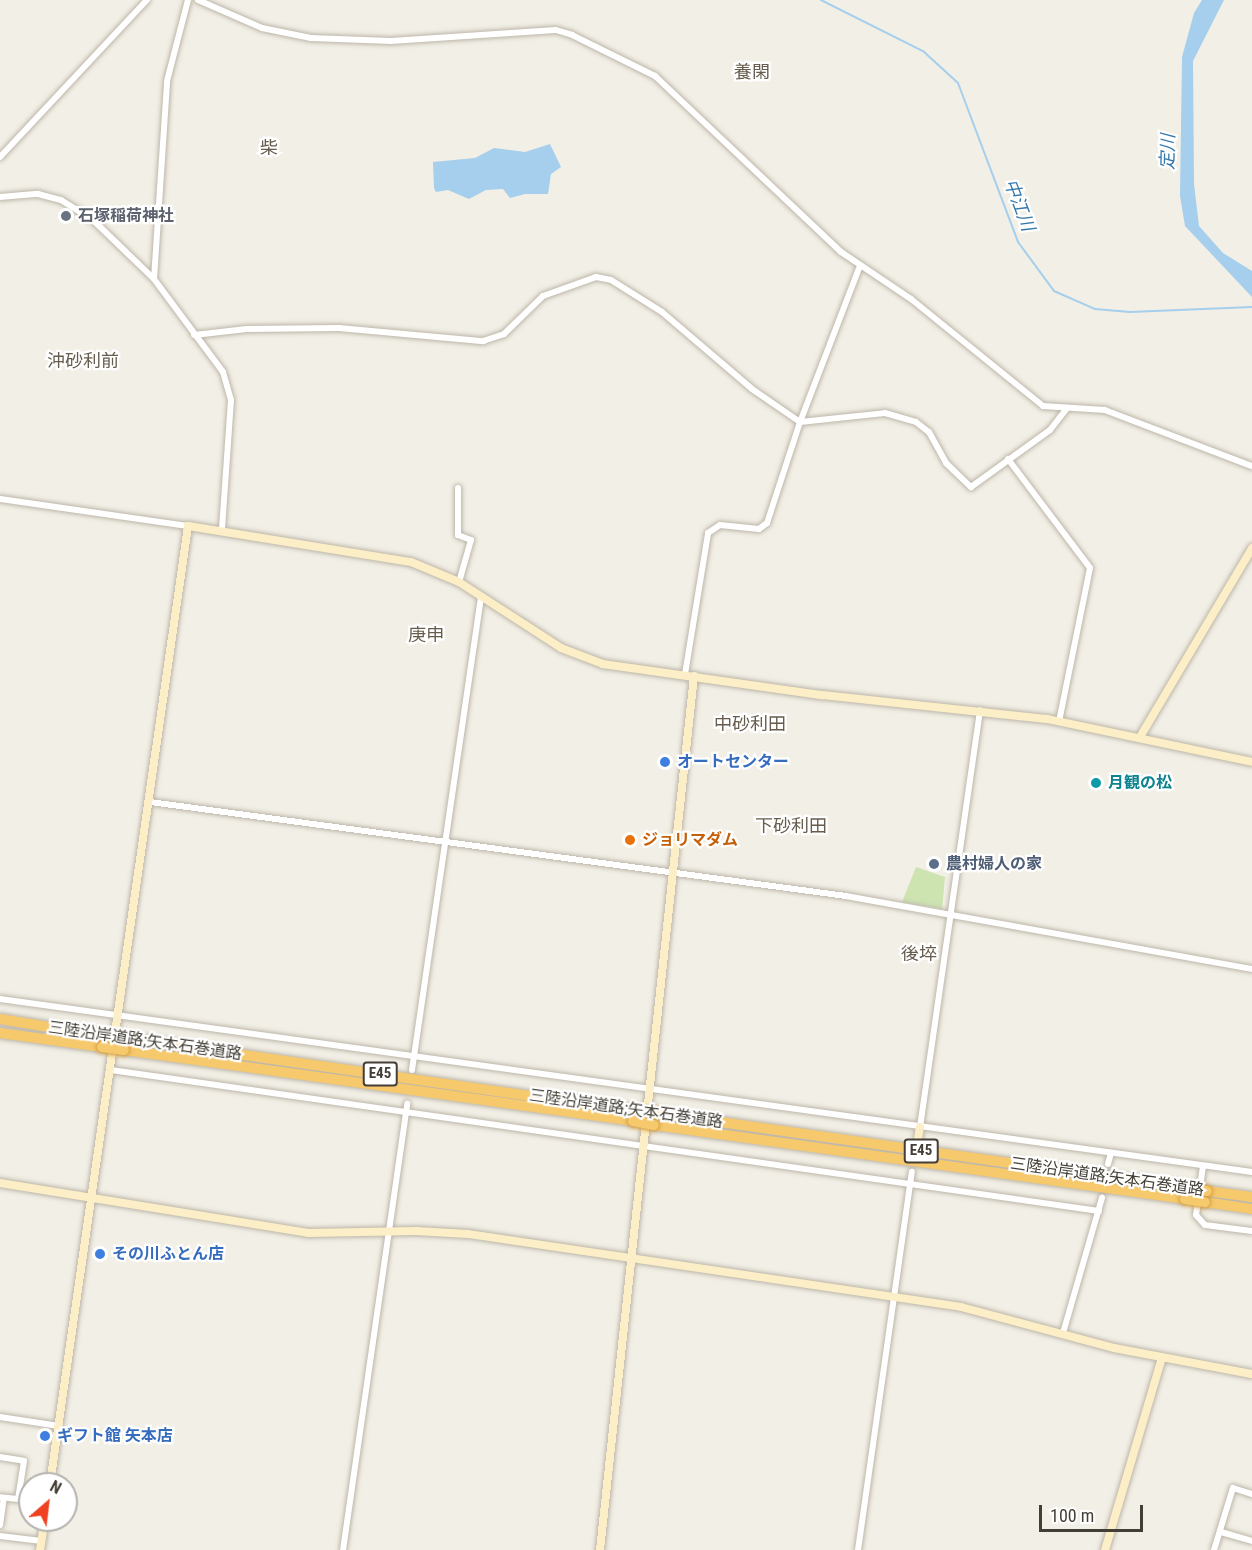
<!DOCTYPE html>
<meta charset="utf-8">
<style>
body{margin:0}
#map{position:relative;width:1252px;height:1550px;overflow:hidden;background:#f2efe6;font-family:"Roboto Condensed","Noto Sans JP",sans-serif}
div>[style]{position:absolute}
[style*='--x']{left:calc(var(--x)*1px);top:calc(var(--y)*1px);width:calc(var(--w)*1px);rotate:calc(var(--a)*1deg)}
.green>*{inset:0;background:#cde4b1}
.water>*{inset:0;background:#a5cfec}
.stream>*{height:2px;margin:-1px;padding:0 1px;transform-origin:1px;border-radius:1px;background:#a5cfec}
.street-tunnel>*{height:6px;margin-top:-3px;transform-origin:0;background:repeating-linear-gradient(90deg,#cfccc3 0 6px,transparent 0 9px)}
.roads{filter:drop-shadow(0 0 2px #bdb6a9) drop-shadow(0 0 2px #bdb6a9)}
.street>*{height:6px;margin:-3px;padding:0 3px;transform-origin:3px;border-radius:3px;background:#fff}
.secondary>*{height:8px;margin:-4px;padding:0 4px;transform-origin:4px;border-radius:4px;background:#fcefc7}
.highway>*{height:10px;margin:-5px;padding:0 5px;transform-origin:5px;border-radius:5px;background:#f6c96d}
.bridges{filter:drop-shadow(0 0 2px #d59e3d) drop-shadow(0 0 2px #d59e3d)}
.highway-bridge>*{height:10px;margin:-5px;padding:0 5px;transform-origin:5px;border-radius:5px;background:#f6c96d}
.dots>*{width:16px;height:16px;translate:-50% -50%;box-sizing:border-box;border:3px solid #fff;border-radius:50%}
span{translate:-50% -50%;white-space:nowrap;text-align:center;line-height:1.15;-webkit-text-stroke:4.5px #fff;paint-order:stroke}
.shield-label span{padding:2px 4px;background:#fff;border:2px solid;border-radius:4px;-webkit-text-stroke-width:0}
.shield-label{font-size:15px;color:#443f36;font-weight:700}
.worship-label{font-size:16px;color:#5b616d;font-weight:700}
.left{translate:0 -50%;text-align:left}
.shop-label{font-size:16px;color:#366cbe;font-weight:700}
.culture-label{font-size:16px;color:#0d838f;font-weight:700}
.food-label{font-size:16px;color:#c56008;font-weight:700}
.service-label{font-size:16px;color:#4e5e75;font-weight:700}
.street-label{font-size:16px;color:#443f36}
.neighbourhood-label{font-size:18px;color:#675d4e}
.water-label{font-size:18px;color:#3578ab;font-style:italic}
.north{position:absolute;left:18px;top:1472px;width:60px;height:60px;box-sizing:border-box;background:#fff;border:2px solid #b4b2af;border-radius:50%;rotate:28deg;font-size:16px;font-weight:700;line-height:24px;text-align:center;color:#443f36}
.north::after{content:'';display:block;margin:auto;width:21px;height:27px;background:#ef4121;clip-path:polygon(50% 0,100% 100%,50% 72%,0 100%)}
.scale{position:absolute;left:1039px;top:1505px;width:104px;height:27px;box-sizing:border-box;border:3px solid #443f36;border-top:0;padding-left:8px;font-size:18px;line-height:21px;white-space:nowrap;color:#443f36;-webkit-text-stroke:4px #fff;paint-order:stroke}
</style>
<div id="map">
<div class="green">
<div style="clip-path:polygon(916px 867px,945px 877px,942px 909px,902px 902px)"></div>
</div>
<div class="water">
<div style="clip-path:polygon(1202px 0,1224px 0,1193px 61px,1194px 184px,1199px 226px,1223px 253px,1252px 271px,1252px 297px,1185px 226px,1180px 196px,1182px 57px,1194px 13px)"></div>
<div style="clip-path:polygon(550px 144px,561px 167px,551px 174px,548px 194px,525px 194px,510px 198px,503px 189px,486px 190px,469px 199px,448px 190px,436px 192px,434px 188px,433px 162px,475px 158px,494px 148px,525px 152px)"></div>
</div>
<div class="stream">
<div style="--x:821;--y:0;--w:114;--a:26.6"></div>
<div style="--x:923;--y:51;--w:47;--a:42.4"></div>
<div style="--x:958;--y:83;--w:170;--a:69.3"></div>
<div style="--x:1018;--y:242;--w:61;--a:53.7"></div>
<div style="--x:1054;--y:291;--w:45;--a:23.7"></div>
<div style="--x:1095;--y:309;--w:35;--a:5"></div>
<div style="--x:1130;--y:312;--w:122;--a:-2.3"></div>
</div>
<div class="street-tunnel">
<div style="--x:1102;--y:1198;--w:35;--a:-80"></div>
</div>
<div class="roads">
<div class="street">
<div style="--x:198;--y:0;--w:70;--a:23.6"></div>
<div style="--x:262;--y:28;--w:50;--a:11.5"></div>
<div style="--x:311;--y:38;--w:80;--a:2.1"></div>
<div style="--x:391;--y:41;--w:165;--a:-3.8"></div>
<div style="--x:556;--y:30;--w:17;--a:17"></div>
<div style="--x:572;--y:35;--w:93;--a:26.3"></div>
<div style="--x:655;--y:76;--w:256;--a:43.4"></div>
<div style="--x:841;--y:252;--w:84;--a:33.9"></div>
<div style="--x:911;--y:299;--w:170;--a:39"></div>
<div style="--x:1043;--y:406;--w:62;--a:3.7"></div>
<div style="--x:1105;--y:410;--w:157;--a:20.9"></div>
<div style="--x:0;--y:157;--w:215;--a:-46.9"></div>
<div style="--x:0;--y:197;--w:38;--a:-5"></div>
<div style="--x:38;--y:194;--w:24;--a:15"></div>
<div style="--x:61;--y:200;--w:39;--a:32"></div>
<div style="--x:94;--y:221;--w:83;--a:44"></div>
<div style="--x:154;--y:279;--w:116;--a:53.4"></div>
<div style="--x:223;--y:372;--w:29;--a:74"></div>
<div style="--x:231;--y:400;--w:130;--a:94"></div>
<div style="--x:154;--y:279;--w:198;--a:-86.2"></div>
<div style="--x:167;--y:81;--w:84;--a:-75.5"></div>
<div style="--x:194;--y:335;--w:53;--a:-6.5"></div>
<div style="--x:247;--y:329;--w:92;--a:-0.6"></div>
<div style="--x:339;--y:328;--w:145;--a:5.2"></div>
<div style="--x:483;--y:341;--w:22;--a:-18"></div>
<div style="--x:504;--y:334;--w:54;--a:-44.3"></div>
<div style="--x:543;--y:296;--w:56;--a:-19.7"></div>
<div style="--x:596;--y:277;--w:15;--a:11"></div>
<div style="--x:611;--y:280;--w:60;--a:32.1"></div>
<div style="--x:662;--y:312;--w:118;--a:40.5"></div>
<div style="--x:752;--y:389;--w:58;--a:34.5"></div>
<div style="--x:800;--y:422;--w:85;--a:-6"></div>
<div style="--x:885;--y:413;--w:32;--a:16"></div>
<div style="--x:916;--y:422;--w:16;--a:38"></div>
<div style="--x:929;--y:432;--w:35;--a:61"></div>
<div style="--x:946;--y:463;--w:35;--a:44"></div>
<div style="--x:971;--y:487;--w:97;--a:-35.8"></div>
<div style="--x:1050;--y:430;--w:28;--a:-52"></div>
<div style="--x:1008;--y:459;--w:136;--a:53"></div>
<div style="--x:1090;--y:568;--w:157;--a:101.4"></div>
<div style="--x:458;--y:488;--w:47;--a:90"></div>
<div style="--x:458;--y:535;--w:14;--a:21"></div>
<div style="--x:471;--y:540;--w:44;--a:105.9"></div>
<div style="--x:0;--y:499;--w:190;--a:8.2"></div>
<div style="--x:685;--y:674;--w:143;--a:-80.7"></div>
<div style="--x:708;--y:533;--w:14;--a:-34"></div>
<div style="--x:720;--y:525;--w:39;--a:6"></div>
<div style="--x:759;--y:529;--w:10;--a:-37"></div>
<div style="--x:767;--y:523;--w:106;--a:-71.9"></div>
<div style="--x:800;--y:422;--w:167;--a:-69"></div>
<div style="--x:150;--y:802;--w:702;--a:7.69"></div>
<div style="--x:846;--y:896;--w:413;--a:10.2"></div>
<div style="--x:0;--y:999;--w:1264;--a:7.87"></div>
<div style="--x:111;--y:1070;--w:998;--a:8.12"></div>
<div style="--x:412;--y:1070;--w:478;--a:-81.7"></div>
<div style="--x:920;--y:1127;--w:421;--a:-81.8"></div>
<div style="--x:1108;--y:1164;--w:11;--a:-75"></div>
<div style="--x:1203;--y:1166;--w:49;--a:98.1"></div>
<div style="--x:1196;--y:1215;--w:13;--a:48"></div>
<div style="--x:1205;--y:1225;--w:47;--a:7.3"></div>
<div style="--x:1063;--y:1333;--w:141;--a:-73.9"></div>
<div style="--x:0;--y:1417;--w:60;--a:8.7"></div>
<div style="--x:0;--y:1457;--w:24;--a:9"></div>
<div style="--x:24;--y:1461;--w:38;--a:99"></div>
<div style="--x:18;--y:1499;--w:18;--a:-174"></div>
<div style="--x:0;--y:1525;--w:27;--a:-82"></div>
<div style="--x:1221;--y:1532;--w:32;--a:16"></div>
<div style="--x:0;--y:1536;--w:42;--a:6.8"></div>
<div style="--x:343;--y:1550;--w:451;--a:-81.8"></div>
<div style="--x:858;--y:1550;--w:382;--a:-81.9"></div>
<div style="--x:1214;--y:1550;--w:65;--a:-73"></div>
<div style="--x:1233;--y:1488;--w:20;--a:18"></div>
</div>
<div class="secondary">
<div style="--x:1140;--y:737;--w:220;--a:-59.3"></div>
<div style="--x:918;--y:1139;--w:12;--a:-81"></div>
<div style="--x:0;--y:1183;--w:312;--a:9.2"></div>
<div style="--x:308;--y:1233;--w:108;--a:-1.1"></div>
<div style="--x:416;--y:1231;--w:52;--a:3.3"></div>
<div style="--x:468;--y:1234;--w:498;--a:8.4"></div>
<div style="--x:961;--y:1307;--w:158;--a:15"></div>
<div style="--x:1114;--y:1348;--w:140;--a:10.7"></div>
<div style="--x:50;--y:1484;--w:968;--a:-81.8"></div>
<div style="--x:188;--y:526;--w:226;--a:9.2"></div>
<div style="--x:411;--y:562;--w:52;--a:22.6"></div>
<div style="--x:459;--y:582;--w:121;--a:32.9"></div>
<div style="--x:561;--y:648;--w:45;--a:20.9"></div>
<div style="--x:603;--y:664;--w:221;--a:8.1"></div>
<div style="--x:822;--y:695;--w:226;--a:6.1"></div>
<div style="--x:1047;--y:719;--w:209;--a:11.8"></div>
<div style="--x:40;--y:1550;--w:30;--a:-81"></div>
<div style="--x:600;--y:1550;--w:879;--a:-83.86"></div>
<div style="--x:1105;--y:1550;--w:200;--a:-73.5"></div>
</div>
<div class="highway">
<div style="--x:0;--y:1019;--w:105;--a:9.3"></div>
<div style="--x:0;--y:1033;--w:103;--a:7.8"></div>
<div style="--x:125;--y:1038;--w:515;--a:8.15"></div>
<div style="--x:124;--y:1050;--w:514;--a:7.94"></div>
<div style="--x:656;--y:1113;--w:536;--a:8.04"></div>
<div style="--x:654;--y:1125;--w:536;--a:7.93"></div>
<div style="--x:1207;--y:1191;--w:45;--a:7.6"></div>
<div style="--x:1205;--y:1202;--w:48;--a:8.5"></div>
</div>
</div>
<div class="bridges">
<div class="highway-bridge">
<div style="--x:104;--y:1036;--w:21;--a:5"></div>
<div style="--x:102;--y:1047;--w:22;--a:8"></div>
<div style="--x:635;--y:1111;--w:21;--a:5"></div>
<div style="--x:633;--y:1121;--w:21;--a:11"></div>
<div style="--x:1187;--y:1188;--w:20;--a:9"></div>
<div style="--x:1185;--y:1199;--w:20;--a:9"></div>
</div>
</div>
<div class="dots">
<div style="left:66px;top:216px;background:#6b7280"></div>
<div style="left:665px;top:762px;background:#3f7fe0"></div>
<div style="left:1096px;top:783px;background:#0f9aa8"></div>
<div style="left:630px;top:840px;background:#e8710a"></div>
<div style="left:934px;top:864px;background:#5c6f8a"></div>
<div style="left:100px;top:1254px;background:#3f7fe0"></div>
<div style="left:45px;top:1436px;background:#3f7fe0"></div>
</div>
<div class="shield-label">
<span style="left:380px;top:1074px">E45</span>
<span style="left:921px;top:1151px">E45</span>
</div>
<div class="worship-label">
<span class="left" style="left:78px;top:216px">石塚稲荷神社</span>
</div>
<div class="shop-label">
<span class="left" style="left:677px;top:762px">オートセンター</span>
<span class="left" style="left:112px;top:1254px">その川ふとん店</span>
<span class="left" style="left:57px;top:1436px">ギフト館 矢本店</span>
</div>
<div class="culture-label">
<span class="left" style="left:1108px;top:783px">月観の松</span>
</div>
<div class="food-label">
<span class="left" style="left:642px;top:840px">ジョリマダム</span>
</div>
<div class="service-label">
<span class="left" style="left:946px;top:864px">農村婦人の家</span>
</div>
<div class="street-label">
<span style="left:145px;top:1041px;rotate:8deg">三陸沿岸道路;矢本石巻道路</span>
<span style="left:626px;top:1109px;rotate:8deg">三陸沿岸道路;矢本石巻道路</span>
<span style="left:1107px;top:1177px;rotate:8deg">三陸沿岸道路;矢本石巻道路</span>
</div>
<div class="neighbourhood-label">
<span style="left:752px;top:72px">養閑</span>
<span style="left:269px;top:148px">柴</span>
<span style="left:83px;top:361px">沖砂利前</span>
<span style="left:426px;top:635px">庚申</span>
<span style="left:750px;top:724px">中砂利田</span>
<span style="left:791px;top:826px">下砂利田</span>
<span style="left:919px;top:954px">後埣</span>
</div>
<div class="water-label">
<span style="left:1168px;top:152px;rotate:-89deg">定川</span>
<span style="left:1019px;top:205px;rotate:69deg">中江川</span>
</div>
<div class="north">N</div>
<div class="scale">100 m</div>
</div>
